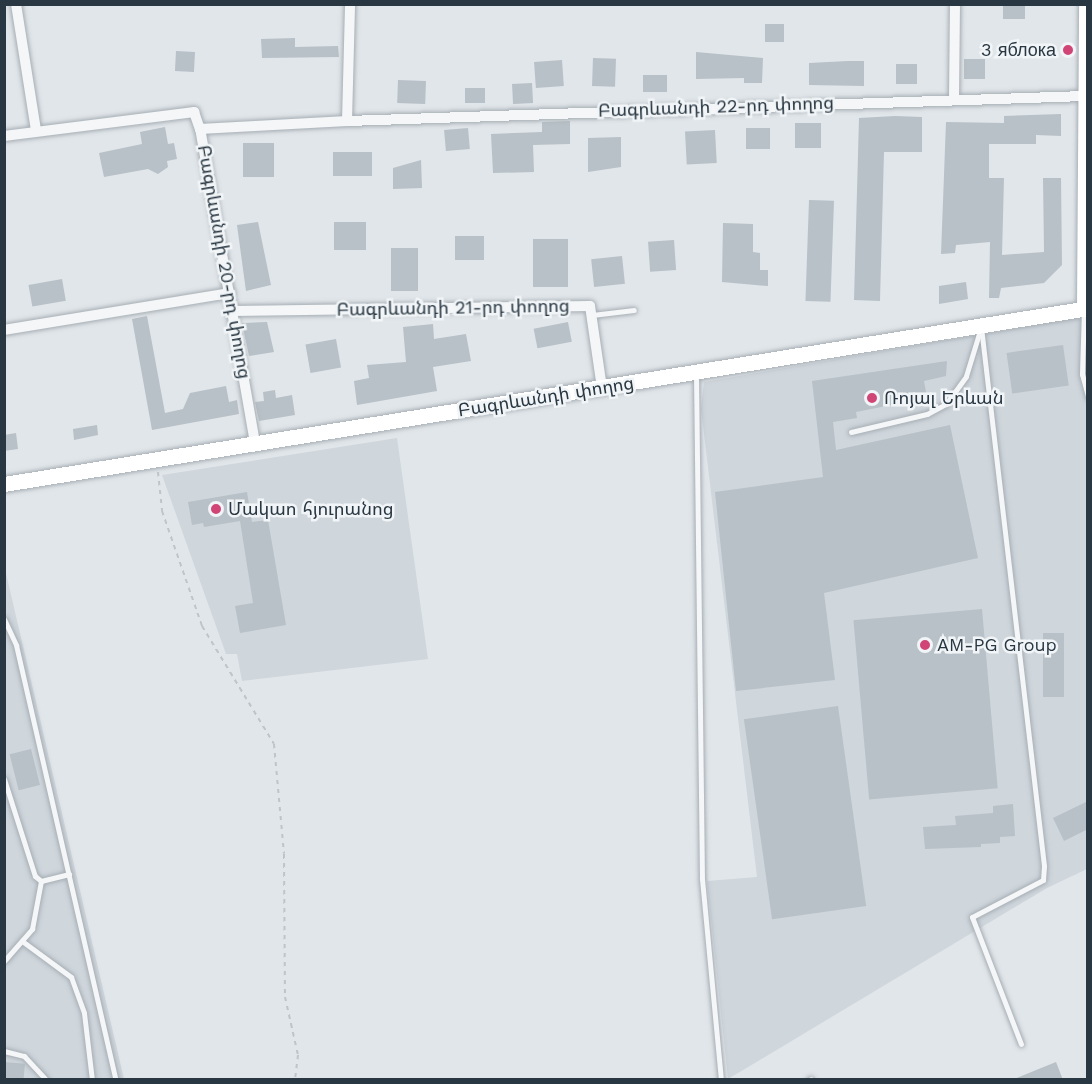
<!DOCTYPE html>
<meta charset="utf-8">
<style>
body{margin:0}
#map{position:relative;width:1092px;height:1084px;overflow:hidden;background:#e1e6ea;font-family:"Work Sans","Noto Sans Armenian",sans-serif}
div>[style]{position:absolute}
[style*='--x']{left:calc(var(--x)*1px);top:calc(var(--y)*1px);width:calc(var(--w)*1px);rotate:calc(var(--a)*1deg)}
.built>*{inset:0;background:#cfd6dc}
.building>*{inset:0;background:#b8c1c7;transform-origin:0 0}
.path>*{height:2px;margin-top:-1px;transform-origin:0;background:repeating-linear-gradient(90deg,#bfc4c9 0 4.5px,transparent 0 9px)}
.roads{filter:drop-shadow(0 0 2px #a6aeb4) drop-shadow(0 0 2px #a6aeb4)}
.lane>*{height:5px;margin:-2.5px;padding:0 2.5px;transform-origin:2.5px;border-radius:2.5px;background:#f4f6f8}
.street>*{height:10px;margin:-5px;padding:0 5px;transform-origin:5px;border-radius:5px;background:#f4f6f8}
.secondary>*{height:15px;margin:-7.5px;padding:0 7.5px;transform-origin:7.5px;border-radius:7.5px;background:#fff}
.dots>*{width:16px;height:16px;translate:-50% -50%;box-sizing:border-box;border:3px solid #f1f5f7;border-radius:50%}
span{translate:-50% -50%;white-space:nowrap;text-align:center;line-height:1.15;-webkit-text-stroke:5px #f1f5f7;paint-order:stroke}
.poi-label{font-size:18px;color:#293742}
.right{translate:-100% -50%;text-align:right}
.left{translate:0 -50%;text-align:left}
.street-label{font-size:18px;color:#293742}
.frame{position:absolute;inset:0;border:6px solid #293742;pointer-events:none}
</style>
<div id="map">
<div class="built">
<div style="clip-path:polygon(1087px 316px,1087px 869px,1047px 888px,728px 1079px,707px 881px,757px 877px,701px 409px,704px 382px)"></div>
<div style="clip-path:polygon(397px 438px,428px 659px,242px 681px,237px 654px,226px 654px,162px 475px)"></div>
<div style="clip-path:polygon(5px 569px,124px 1079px,5px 1079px)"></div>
</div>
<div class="building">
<div style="left:1003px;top:4px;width:22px;height:15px"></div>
<div style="left:765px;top:24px;width:19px;height:18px"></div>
<div style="clip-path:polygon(295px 38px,295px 47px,338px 46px,339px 57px,262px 58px,261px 39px)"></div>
<div style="left:176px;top:51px;width:19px;height:20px;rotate:3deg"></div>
<div style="clip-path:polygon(696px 52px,763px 58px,762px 83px,744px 83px,744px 78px,696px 79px)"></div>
<div style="left:593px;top:58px;width:23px;height:28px;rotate:2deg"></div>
<div style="left:964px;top:59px;width:21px;height:20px"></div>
<div style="left:562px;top:60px;width:26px;height:28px;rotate:86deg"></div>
<div style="clip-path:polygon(848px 61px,864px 61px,864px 86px,809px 85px,809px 63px)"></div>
<div style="left:917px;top:64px;width:20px;height:21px;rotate:90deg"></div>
<div style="left:643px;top:75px;width:24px;height:17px"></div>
<div style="left:398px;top:80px;width:28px;height:23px;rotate:2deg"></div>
<div style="left:532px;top:83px;width:20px;height:20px;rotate:87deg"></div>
<div style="left:485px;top:88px;width:15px;height:20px;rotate:90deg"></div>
<div style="clip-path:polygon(1061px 114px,1061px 136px,1036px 135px,1036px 144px,989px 144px,989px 178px,1004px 178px,1002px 255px,1044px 252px,1043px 178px,1061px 178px,1062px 265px,1044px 283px,1001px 288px,999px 298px,989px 298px,990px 242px,956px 245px,955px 253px,941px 254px,946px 122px,1004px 123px,1004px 116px)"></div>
<div style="clip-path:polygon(895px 116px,922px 117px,922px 152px,884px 152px,880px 301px,854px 300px,859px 118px)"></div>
<div style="clip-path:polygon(570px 121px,570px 144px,533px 145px,534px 172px,493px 173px,491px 134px,542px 132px,542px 122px)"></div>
<div style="left:795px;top:123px;width:26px;height:25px"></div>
<div style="clip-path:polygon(165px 127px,168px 144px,174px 143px,177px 159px,167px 161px,168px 167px,158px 174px,148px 169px,104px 177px,99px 153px,142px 144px,140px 132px)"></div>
<div style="left:468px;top:128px;width:21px;height:24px;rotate:85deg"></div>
<div style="left:746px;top:128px;width:24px;height:21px"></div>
<div style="left:715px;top:130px;width:33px;height:30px;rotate:87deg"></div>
<div style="clip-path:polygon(621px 137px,621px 167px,588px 172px,588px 138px)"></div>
<div style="left:243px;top:143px;width:31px;height:34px"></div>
<div style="left:333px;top:152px;width:39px;height:24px"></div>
<div style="clip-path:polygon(421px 160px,422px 188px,393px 189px,393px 168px)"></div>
<div style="left:809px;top:200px;width:25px;height:101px;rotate:2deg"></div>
<div style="clip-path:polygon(258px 222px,271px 285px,246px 291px,237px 225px)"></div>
<div style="left:334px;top:222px;width:32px;height:28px"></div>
<div style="clip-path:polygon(723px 223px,753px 224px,753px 252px,760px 253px,760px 270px,768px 270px,768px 286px,722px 282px)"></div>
<div style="left:455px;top:236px;width:29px;height:24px"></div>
<div style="left:533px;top:239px;width:35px;height:48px"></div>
<div style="left:674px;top:240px;width:30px;height:26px;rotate:86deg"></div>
<div style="left:391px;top:248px;width:27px;height:43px"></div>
<div style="left:622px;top:256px;width:28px;height:31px;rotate:84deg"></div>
<div style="left:62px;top:279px;width:22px;height:34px;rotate:80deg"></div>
<div style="clip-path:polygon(966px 282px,968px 299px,939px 304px,939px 286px)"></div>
<div style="clip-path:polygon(147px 316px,165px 413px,183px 409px,190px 393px,226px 386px,229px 402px,237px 400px,239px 414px,152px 430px,132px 319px)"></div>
<div style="clip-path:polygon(267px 322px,274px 352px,249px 356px,242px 323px)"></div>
<div style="left:568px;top:322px;width:20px;height:35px;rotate:79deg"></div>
<div style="clip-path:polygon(433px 324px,434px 339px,466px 334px,471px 361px,433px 367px,437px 391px,357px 405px,354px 381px,369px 378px,367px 365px,406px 362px,403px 327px)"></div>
<div style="left:336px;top:339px;width:29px;height:31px;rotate:80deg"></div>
<div style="left:1063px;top:345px;width:41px;height:57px;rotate:82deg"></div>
<div style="clip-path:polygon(947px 361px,946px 376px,924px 381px,927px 398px,856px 412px,857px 418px,833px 422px,836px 450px,950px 425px,978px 558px,824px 593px,835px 680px,736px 691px,715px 492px,823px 477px,812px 381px)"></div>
<div style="clip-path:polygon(275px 390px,276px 398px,292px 395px,295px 415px,259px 421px,255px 402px,264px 401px,263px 392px)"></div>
<div style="clip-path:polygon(97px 425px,98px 435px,74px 440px,73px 429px)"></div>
<div style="clip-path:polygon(16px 433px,18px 449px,4px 451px,4px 435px)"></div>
<div style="clip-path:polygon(247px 492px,252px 522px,268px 520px,286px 625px,240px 633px,235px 606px,253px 603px,240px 521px,204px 527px,203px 523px,192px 525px,188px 502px)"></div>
<div style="left:982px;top:609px;width:180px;height:129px;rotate:85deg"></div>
<div style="left:1043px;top:633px;width:21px;height:64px"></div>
<div style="left:838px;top:706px;width:202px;height:95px;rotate:82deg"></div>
<div style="left:31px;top:749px;width:37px;height:22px;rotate:76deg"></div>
<div style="clip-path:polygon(1088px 801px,1088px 829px,1064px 841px,1053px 818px)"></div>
<div style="clip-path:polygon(1013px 804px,1015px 836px,1000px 837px,1000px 843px,981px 844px,981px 847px,925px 849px,923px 827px,956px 825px,955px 816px,993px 813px,993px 806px)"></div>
<div style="left:4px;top:1062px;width:21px;height:18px;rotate:5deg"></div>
<div style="clip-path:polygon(1056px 1062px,1063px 1080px,1014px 1080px,1014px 1079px)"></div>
</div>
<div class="path">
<div style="--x:158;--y:472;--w:39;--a:84"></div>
<div style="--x:162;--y:511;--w:122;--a:70.8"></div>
<div style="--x:202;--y:626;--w:138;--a:58.6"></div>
<div style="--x:274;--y:744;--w:110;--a:84.8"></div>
<div style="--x:284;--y:854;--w:143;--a:89.6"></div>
<div style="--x:285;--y:997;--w:59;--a:77.4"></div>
<div style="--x:298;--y:1055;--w:25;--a:97"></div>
</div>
<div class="roads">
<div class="lane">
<div style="--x:1084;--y:309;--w:65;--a:91.8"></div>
<div style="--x:1082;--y:374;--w:24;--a:75"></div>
<div style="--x:592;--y:315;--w:42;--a:-6.8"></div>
<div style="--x:981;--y:327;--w:543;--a:83.33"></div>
<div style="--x:1044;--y:866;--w:14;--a:94"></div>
<div style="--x:1043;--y:880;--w:80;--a:152.5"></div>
<div style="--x:972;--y:917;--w:136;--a:68.9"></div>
<div style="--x:696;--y:374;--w:505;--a:89.32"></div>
<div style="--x:702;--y:879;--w:202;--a:84.6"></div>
<div style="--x:851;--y:432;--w:78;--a:-13.3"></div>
<div style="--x:927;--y:414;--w:21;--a:-28"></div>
<div style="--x:946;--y:404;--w:34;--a:-54"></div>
<div style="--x:966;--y:376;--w:51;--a:-73"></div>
<div style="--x:4;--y:619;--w:29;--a:65"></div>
<div style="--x:16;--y:645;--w:446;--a:77.1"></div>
<div style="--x:4;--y:779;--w:102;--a:72.3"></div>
<div style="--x:35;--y:876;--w:8;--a:40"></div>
<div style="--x:41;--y:881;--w:29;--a:-14"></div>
<div style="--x:22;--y:941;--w:61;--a:36.3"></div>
<div style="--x:71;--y:977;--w:38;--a:70"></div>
<div style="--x:84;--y:1013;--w:67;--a:83.2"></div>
<div style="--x:4;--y:961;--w:43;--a:-48.8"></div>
<div style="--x:32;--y:929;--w:49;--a:-79.4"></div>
<div style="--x:4;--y:1051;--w:21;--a:14"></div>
<div style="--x:24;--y:1056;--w:33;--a:47"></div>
<div style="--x:809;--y:1080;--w:2;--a:-27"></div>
</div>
<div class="street">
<div style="--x:16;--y:4;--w:128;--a:81"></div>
<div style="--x:954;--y:99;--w:95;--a:-89.4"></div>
<div style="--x:347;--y:121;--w:738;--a:-1.94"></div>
<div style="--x:4;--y:136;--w:192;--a:-7.2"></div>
<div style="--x:194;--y:112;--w:18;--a:71"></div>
<div style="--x:233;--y:311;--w:357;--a:-0.8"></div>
<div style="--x:590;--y:306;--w:83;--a:81.7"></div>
<div style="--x:4;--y:330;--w:229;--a:-9.3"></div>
<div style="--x:255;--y:443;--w:319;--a:-99.9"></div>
<div style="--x:200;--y:129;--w:147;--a:-3.1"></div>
<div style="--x:347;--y:121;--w:117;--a:-88.5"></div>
</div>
<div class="secondary">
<div style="--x:1084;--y:308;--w:304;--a:-89.6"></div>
<div style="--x:4;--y:484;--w:1098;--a:-9.22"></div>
</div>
</div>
<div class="dots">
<div style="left:1068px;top:50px;background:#d04576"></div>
<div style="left:872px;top:398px;background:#d04576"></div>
<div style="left:216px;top:509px;background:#d04576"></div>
<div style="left:925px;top:645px;background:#d04576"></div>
</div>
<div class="poi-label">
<span class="right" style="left:1056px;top:50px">3 яблока</span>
<span class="left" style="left:884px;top:398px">Ռոյալ Երևան</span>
<span class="left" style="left:228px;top:509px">Մակաո հյուրանոց</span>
<span class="left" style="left:937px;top:645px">AM-PG Group</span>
</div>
<div class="street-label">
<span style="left:716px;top:107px;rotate:-2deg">Բագրևանդի 22-րդ փողոց</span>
<span style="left:224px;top:262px;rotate:80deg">Բագրևանդի 20-րդ փողոց</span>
<span style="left:453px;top:308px;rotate:-1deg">Բագրևանդի 21-րդ փողոց</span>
<span style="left:546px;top:397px;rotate:-9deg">Բագրևանդի փողոց</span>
</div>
<div class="frame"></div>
</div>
